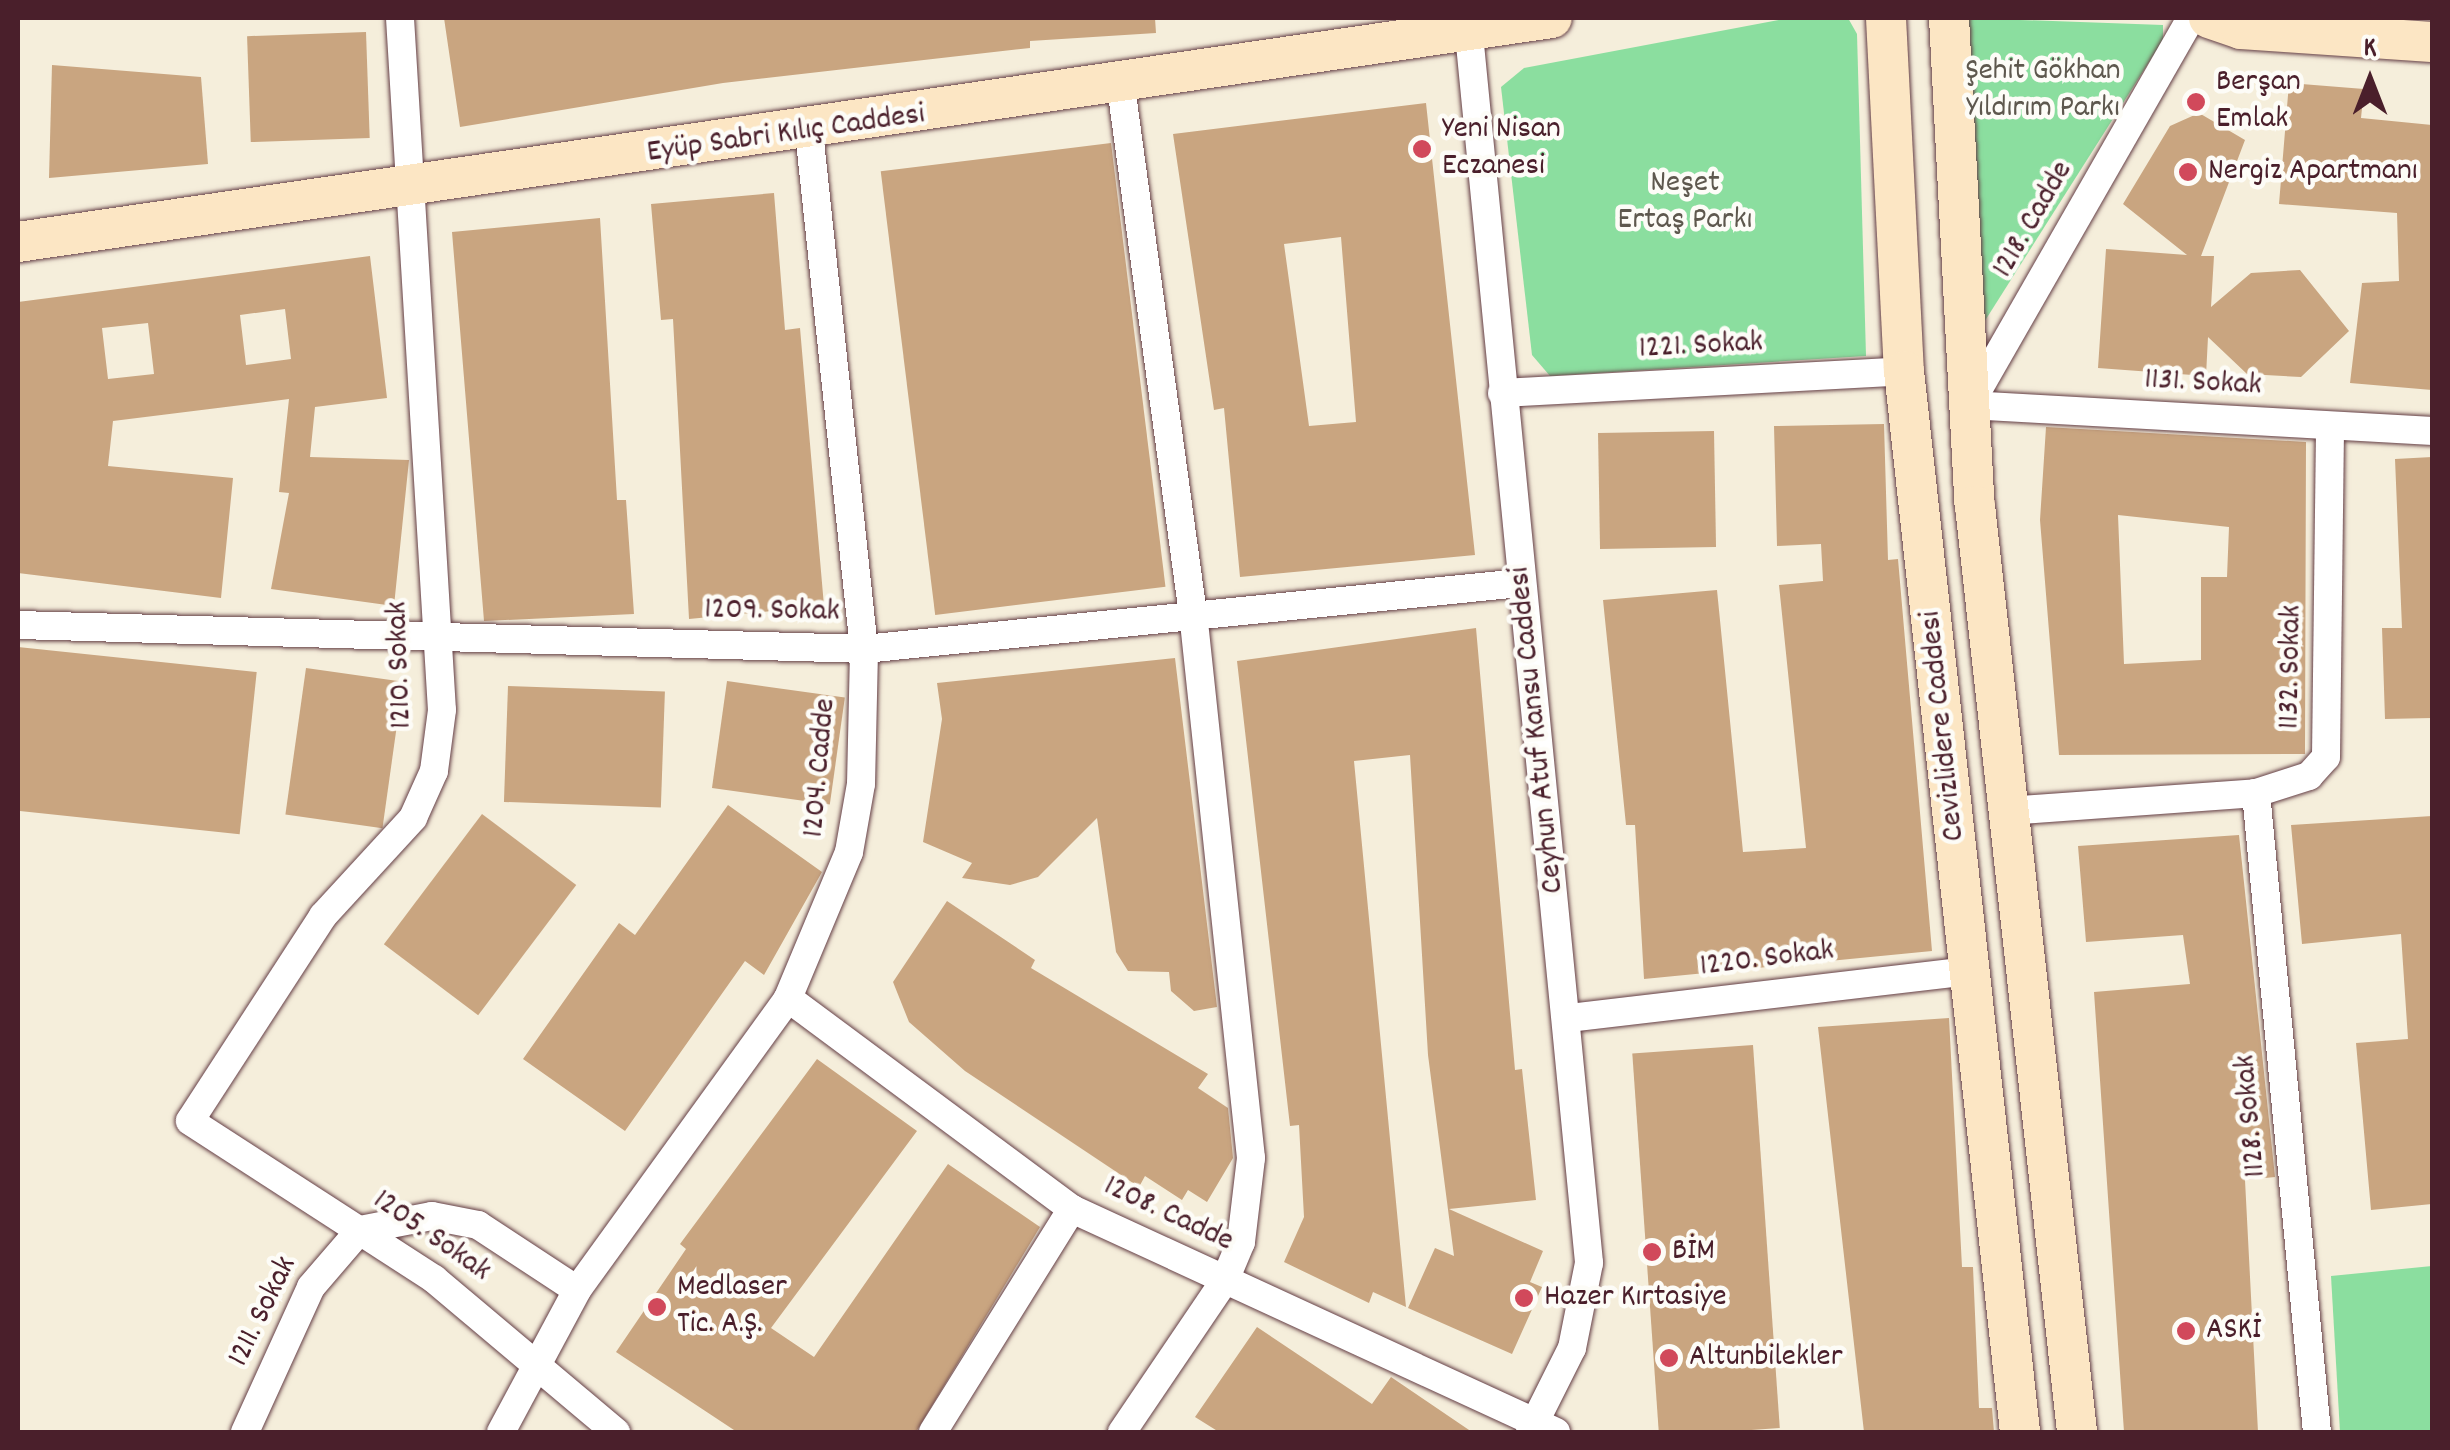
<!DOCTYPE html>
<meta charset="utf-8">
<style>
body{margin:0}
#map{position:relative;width:2450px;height:1450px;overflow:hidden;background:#f5eedb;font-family:Dekko,sans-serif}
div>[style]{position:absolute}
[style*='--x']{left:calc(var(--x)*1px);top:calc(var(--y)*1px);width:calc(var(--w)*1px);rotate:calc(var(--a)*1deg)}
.green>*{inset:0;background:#8bde9f}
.building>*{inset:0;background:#c9a580;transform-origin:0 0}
.roads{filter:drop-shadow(0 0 2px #643e45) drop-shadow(0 0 2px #643e45)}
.street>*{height:28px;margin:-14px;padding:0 14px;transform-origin:14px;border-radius:14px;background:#fff}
.secondary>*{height:40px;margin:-20px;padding:0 20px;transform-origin:20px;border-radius:20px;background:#fce6c4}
.dots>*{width:28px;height:28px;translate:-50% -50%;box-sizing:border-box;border:5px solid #fdfcf7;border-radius:50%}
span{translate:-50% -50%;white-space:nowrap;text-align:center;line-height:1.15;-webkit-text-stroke:9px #fdfcf7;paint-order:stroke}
.park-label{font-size:32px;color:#5e584e}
.poi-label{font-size:32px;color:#4a1f2b}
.left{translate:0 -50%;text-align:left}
.street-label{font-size:32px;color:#4a1f2b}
.frame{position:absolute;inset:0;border:20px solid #4a1f2b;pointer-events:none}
.north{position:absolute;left:2320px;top:30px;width:100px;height:100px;-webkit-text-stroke:8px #fdfcf7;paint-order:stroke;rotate:0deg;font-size:28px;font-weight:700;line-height:40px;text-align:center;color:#4a1f2b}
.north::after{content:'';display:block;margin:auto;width:35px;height:45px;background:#4a1f2b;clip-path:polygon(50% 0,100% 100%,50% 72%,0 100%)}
</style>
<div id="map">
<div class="green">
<div style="clip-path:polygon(1789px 18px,1848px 18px,1857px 34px,1866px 356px,1550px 376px,1532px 355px,1501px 87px,1524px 68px)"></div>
<div style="clip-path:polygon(1965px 18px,2163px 25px,2163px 40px,1981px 327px)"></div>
<div style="clip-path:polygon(2432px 1266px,2432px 1432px,2340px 1432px,2331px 1276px)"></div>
</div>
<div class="building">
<div style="clip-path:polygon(444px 18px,1155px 18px,1156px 33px,1030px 41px,1030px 48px,723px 83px,460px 127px)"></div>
<div style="left:366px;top:32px;width:106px;height:119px;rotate:88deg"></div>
<div style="clip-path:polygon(52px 65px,201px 77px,208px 164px,49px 178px)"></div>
<div style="clip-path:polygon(2289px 83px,2364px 89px,2361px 118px,2432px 125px,2432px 390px,2350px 383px,2362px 283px,2399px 281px,2397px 213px,2279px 204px)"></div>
<div style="clip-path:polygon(evenodd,1426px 103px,1475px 555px,1240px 577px,1224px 408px,1214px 410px,1173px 134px,1426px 103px,1341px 237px,1356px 422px,1309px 426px,1284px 244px,1341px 237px)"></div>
<div style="clip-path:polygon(2199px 113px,2245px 140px,2201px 256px,2214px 256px,2211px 307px,2251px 273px,2300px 270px,2349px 331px,2301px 377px,2247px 374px,2208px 337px,2206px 376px,2098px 368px,2106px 249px,2187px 255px,2123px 204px,2170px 126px)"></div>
<div style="left:1111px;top:143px;width:447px;height:232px;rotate:83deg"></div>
<div style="clip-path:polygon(774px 193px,785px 330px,800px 328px,824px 606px,689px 619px,673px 319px,661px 320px,651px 204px)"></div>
<div style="clip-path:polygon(600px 218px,617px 500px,626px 500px,634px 614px,484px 621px,452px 232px)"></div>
<div style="clip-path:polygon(evenodd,370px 256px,387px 398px,315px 407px,310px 457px,409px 460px,394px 606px,271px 589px,289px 493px,279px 492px,289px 399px,113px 421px,108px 466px,233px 478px,221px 598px,18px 573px,18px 302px,370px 256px,285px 309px,291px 359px,246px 365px,240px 315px,285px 309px,370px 256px,148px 323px,154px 374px,108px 379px,102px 328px,148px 323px)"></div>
<div style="clip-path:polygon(1884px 424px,1888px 560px,1898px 559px,1932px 951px,1644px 979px,1635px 825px,1626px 825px,1603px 600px,1717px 590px,1743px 852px,1806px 848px,1779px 585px,1823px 581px,1821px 544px,1777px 546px,1774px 426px)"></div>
<div style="clip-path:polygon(evenodd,2046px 427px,2306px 442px,2305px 754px,2059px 755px,2040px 520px,2046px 427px,2118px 515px,2229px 527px,2227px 577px,2201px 577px,2201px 660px,2124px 664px,2118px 515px)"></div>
<div style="left:1714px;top:431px;width:116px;height:116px;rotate:89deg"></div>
<div style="clip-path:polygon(2432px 457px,2432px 718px,2385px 719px,2382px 628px,2402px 628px,2395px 459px)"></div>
<div style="clip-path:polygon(1476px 628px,1515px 1070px,1522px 1069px,1536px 1200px,1449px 1209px,1543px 1251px,1530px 1282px,1542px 1287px,1512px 1354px,1408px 1308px,1435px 1248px,1454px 1256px,1428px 1055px,1410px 755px,1354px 761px,1406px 1307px,1373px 1292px,1369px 1303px,1284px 1262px,1304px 1217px,1299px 1125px,1290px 1126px,1237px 661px)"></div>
<div style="left:18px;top:647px;width:240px;height:163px;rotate:6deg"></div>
<div style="clip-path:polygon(1175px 658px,1217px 1007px,1194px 1011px,1171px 991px,1169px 972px,1128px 971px,1116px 952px,1097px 818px,1038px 877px,1010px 885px,962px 878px,972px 863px,923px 842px,942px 719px,937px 683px)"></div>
<div style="left:306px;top:668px;width:98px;height:148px;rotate:8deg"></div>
<div style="left:727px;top:681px;width:119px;height:108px;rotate:8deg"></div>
<div style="left:508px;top:686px;width:157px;height:116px;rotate:2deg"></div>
<div style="clip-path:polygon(728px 805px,822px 872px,764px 975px,745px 961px,625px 1131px,523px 1059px,619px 923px,635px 935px)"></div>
<div style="left:482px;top:814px;width:118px;height:163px;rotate:37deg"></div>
<div style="clip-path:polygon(2432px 816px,2432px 1204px,2371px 1210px,2356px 1043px,2408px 1039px,2401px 934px,2302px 944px,2291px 825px)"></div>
<div style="clip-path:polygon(2239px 835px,2275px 1177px,2245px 1180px,2258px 1432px,2124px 1432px,2094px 992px,2190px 984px,2183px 935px,2086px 942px,2078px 846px)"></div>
<div style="clip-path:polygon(947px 901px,1035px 960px,1031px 968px,1208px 1074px,1198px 1088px,1228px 1108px,1233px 1158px,1207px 1202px,1188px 1190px,1182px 1200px,1145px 1176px,1139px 1187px,965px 1071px,909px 1022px,893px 982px)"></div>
<div style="clip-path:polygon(1949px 1018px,1962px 1267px,1973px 1267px,1979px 1408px,1992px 1408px,1994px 1432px,1864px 1432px,1818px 1027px)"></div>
<div style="left:1753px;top:1045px;width:384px;height:121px;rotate:86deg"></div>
<div style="clip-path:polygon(817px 1059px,917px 1131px,771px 1328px,814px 1357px,948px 1164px,1040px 1227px,916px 1432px,737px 1432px,616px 1352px,686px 1249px,680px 1244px)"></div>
<div style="clip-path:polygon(1257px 1327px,1372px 1404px,1391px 1377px,1472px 1432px,1219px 1432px,1195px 1417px)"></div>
</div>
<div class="roads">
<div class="street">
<div style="--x:400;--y:18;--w:693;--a:86.53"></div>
<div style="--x:442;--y:710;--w:62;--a:97.5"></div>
<div style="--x:434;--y:771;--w:51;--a:114.1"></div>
<div style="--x:413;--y:818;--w:133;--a:132.6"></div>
<div style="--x:323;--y:916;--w:244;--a:123"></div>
<div style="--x:190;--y:1121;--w:291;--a:32.9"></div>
<div style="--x:434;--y:1279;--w:238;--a:40.1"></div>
<div style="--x:2191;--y:18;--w:446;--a:119.8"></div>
<div style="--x:1969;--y:405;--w:464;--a:3.2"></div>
<div style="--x:1469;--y:34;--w:1235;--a:84.42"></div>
<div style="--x:1589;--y:1263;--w:87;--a:101.3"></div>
<div style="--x:1572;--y:1348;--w:94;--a:116.6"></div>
<div style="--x:1121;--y:87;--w:540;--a:82.23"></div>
<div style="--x:1194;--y:622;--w:539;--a:83.93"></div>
<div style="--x:1251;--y:1158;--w:85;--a:96.8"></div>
<div style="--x:1241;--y:1242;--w:41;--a:112.8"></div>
<div style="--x:1225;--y:1280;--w:184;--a:124.1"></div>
<div style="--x:1502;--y:393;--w:403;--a:-3.1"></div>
<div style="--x:18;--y:625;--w:846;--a:1.62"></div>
<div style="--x:864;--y:649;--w:660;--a:-5.74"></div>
<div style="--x:2256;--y:793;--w:642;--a:84.55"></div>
<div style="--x:2007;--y:811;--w:250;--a:-4.1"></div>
<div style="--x:2256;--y:793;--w:56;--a:-17.8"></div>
<div style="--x:2309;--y:776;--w:25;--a:-48"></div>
<div style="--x:2326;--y:757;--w:331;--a:-89.3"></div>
<div style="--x:788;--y:998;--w:354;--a:36.6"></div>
<div style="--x:1072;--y:1209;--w:533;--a:24.74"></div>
<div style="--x:1569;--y:1018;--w:406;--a:-6.7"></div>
<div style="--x:245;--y:1432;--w:159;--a:-65.5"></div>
<div style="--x:311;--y:1287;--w:75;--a:-49.3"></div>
<div style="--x:360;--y:1230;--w:73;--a:-11"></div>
<div style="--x:432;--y:1216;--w:47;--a:11.1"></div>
<div style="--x:478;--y:1225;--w:118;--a:33.3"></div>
<div style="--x:501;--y:1432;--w:161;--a:-61.8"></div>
<div style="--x:577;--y:1290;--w:360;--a:-54.1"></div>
<div style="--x:788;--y:998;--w:158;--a:-67.3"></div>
<div style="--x:849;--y:852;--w:69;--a:-80"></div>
<div style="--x:861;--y:784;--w:135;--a:-88.7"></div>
<div style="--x:864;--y:649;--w:520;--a:-96.07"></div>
<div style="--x:933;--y:1432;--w:263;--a:-58.1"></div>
</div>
<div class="secondary">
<div style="--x:1886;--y:18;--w:353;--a:87.1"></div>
<div style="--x:1904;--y:371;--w:1067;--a:83.76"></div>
<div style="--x:1949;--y:18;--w:489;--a:87"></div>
<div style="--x:1975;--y:506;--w:932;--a:83.71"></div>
<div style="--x:2209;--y:18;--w:34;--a:19"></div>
<div style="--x:2241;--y:29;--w:191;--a:3.9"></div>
<div style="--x:18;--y:242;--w:1550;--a:-8.31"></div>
</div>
</div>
<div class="dots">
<div style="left:2196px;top:102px;background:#d1495b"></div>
<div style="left:1422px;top:149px;background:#d1495b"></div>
<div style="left:2188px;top:172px;background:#d1495b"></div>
<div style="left:1652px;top:1252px;background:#d1495b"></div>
<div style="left:1524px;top:1298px;background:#d1495b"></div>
<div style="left:657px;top:1307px;background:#d1495b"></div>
<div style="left:2186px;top:1331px;background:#d1495b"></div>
<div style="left:1669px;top:1358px;background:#d1495b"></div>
</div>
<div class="park-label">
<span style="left:2043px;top:91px">Şehit Gökhan<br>Yıldırım Parkı</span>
<span style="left:1685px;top:203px">Neşet<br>Ertaş Parkı</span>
</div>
<div class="poi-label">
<span class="left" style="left:2216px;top:102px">Berşan<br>Emlak</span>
<span class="left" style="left:1442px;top:149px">Yeni Nisan<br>Eczanesi</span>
<span class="left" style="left:2208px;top:172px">Nergiz Apartmanı</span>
<span class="left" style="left:1672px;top:1252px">BİM</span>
<span class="left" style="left:677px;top:1307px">Medlaser<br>Tic. A.Ş.</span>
<span class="left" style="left:1544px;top:1298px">Hazer Kırtasiye</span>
<span class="left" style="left:2206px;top:1331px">ASKİ</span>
<span class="left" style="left:1689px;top:1358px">Altunbilekler</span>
</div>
<div class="street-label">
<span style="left:786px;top:135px;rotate:-8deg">Eyüp Sabri Kılıç Caddesi</span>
<span style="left:2034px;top:220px;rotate:-60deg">1218. Cadde</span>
<span style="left:1701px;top:347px;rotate:-3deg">1221. Sokak</span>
<span style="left:2203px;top:384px;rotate:3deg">1131. Sokak</span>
<span style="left:772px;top:612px;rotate:1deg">1209. Sokak</span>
<span style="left:401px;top:665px;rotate:-92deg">1210. Sokak</span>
<span style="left:2292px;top:667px;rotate:-89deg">1132. Sokak</span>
<span style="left:1944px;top:726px;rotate:-96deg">Cevizlidere Caddesi</span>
<span style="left:1538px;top:730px;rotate:-96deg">Ceyhun Atuf Kansu Caddesi</span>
<span style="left:821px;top:768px;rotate:-85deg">1204. Cadde</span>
<span style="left:1767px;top:960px;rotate:-7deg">1220. Sokak</span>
<span style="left:2252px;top:1116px;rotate:-95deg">1128. Sokak</span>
<span style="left:1168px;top:1215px;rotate:25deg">1208. Cadde</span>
<span style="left:431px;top:1237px;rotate:35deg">1205. Sokak</span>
<span style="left:264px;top:1312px;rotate:-64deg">1211. Sokak</span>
</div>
<div class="frame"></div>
<div class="north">K</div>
</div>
